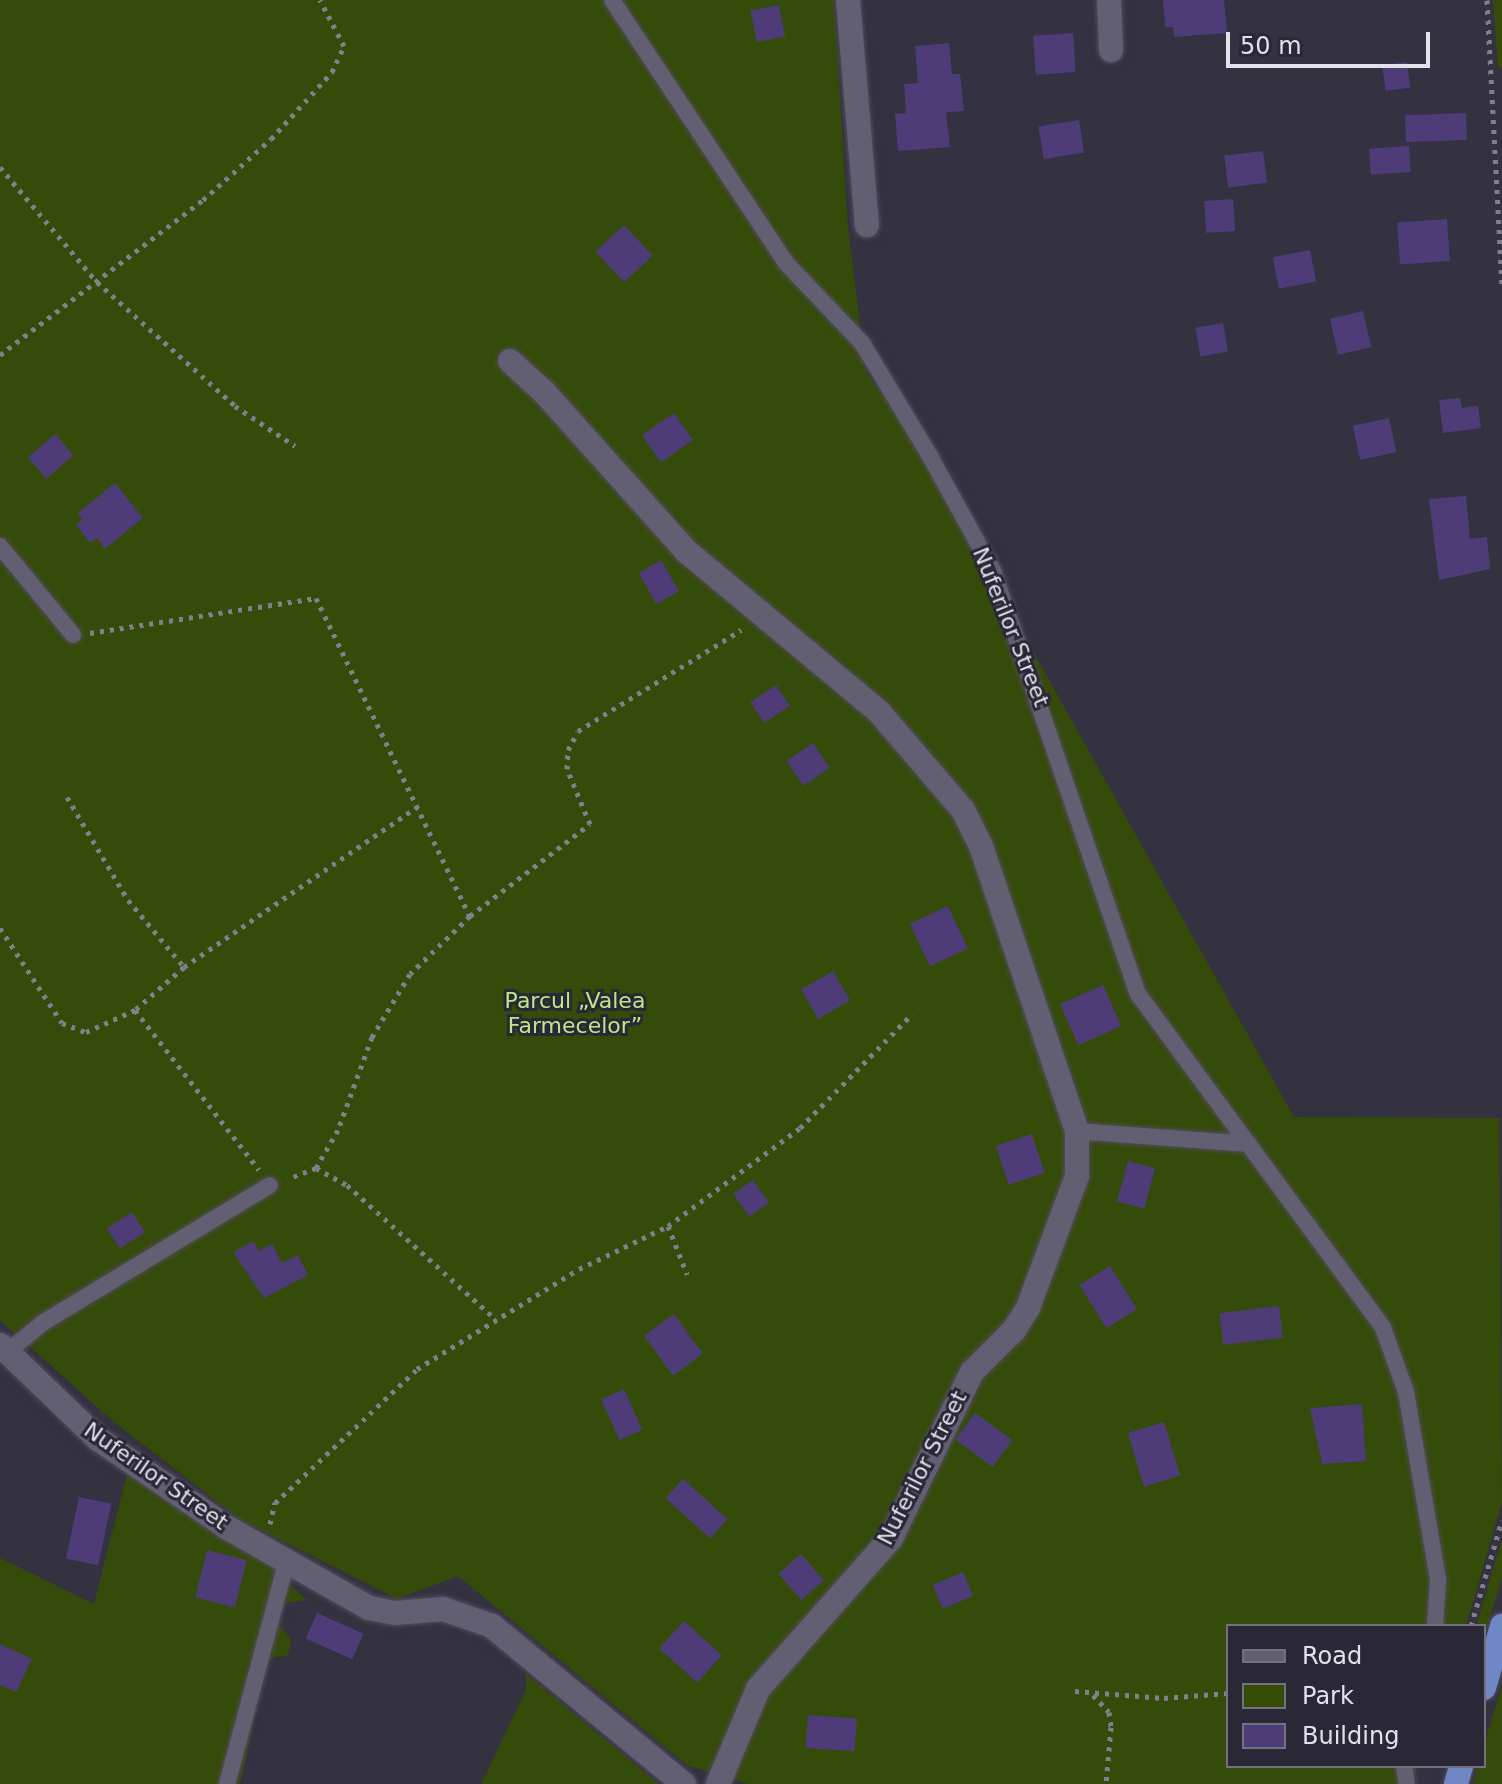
<!DOCTYPE html>
<meta charset="utf-8">
<style>
body{margin:0}
#map{position:relative;width:1502px;height:1784px;overflow:hidden;background:#343141;font-family:"DejaVu Sans",sans-serif}
div>[style]{position:absolute}
[style*='--x']{left:calc(var(--x)*1px);top:calc(var(--y)*1px);width:calc(var(--w)*1px);rotate:calc(var(--a)*1deg)}
.green>*{inset:0;background:#354b09}
.building>*{inset:0;background:#4e3c79;transform-origin:0 0}
.path>*{height:5px;margin-top:-2.5px;transform-origin:0;background:repeating-linear-gradient(90deg,#827f8d 0 4px,transparent 0 10px)}
.roads{filter:drop-shadow(0 0 2px #504c5a) drop-shadow(0 0 2px #504c5a)}
.service>*{height:16px;margin:-8px;padding:0 8px;transform-origin:8px;border-radius:8px;background:#635f72}
.minor>*{height:24px;margin:-12px;padding:0 12px;transform-origin:12px;border-radius:12px;background:#635f72}
.trunk>*{height:24px;margin:-12px;padding:0 12px;transform-origin:12px;border-radius:12px;background:#7087c6}
span{translate:-50% -50%;white-space:nowrap;text-align:center;line-height:1.15;-webkit-text-stroke:6px #2a2737;paint-order:stroke}
.street-label{font-size:22px;color:#e3e1eb}
.park-label{font-size:22px;color:#bfe686}
.legend{position:absolute;left:1226px;top:1624px;width:260px;height:144px;box-sizing:border-box;background:#2a2737;border:2px solid #74717f;margin:0;padding:10px 14px;list-style:none;font-size:24px;color:#e3e1eb}
.legend li{display:flex;align-items:center;gap:16px;height:40px}
.legend b{width:40px;border:2px solid #74717f}
.scale{position:absolute;left:1226px;top:32px;width:204px;height:36px;box-sizing:border-box;border:4px solid #e3e1eb;border-top:0;padding-left:10px;font-size:24px;line-height:28px;white-space:nowrap;color:#e3e1eb;-webkit-text-stroke:6px #2a2737;paint-order:stroke}
</style>
<div id="map">
<div class="green">
<div style="clip-path:polygon(0 0,834px 0,848px 228px,866px 372px,909px 430px,1294px 1117px,1499px 1118px,1502px 1502px,1466px 1626px,1228px 1626px,1228px 1766px,1417px 1766px,1411px 1784px,749px 1784px,688px 1766px,458px 1576px,397px 1599px,241px 1520px,115px 1423px,0 1320px)"></div>
<div style="clip-path:polygon(1493px 0,1502px 0,1502px 67px,1498px 68px)"></div>
<div style="clip-path:polygon(127px 1474px,268px 1563px,306px 1600px,286px 1603px,276px 1621px,291px 1639px,290px 1646px,288px 1655px,267px 1659px,240px 1784px,0 1784px,0 1558px,94px 1604px)"></div>
<div style="clip-path:polygon(1502px 1539px,1502px 1578px,1484px 1637px,1484px 1626px,1476px 1626px)"></div>
<div style="clip-path:polygon(526px 1674px,659px 1784px,481px 1784px,526px 1690px)"></div>
<div style="clip-path:polygon(1502px 1685px,1502px 1784px,1473px 1784px,1478px 1766px,1484px 1766px,1484px 1745px)"></div>
</div>
<div class="building">
<div style="clip-path:polygon(1163px 0,1224px 0,1227px 33px,1174px 37px,1173px 27px,1165px 27px)"></div>
<div style="left:779px;top:5px;width:32px;height:29px;rotate:79deg"></div>
<div style="left:1073px;top:33px;width:39px;height:40px;rotate:86deg"></div>
<div style="clip-path:polygon(949px 43px,952px 74px,960px 74px,964px 111px,946px 112px,950px 147px,898px 151px,895px 114px,906px 113px,904px 84px,918px 83px,915px 46px)"></div>
<div style="left:1407px;top:62px;width:26px;height:25px;rotate:83deg"></div>
<div style="left:1466px;top:113px;width:27px;height:61px;rotate:88deg"></div>
<div style="left:1079px;top:120px;width:33px;height:41px;rotate:81deg"></div>
<div style="left:1409px;top:146px;width:26px;height:40px;rotate:86deg"></div>
<div style="left:1263px;top:151px;width:32px;height:39px;rotate:83deg"></div>
<div style="left:1233px;top:199px;width:32px;height:29px;rotate:86deg"></div>
<div style="left:1447px;top:219px;width:42px;height:50px;rotate:86deg"></div>
<div style="left:624px;top:225px;width:42px;height:39px;rotate:47deg"></div>
<div style="left:1310px;top:250px;width:32px;height:38px;rotate:79deg"></div>
<div style="left:1363px;top:311px;width:37px;height:34px;rotate:77deg"></div>
<div style="left:1223px;top:323px;width:29px;height:28px;rotate:80deg"></div>
<div style="clip-path:polygon(1460px 398px,1462px 408px,1478px 406px,1481px 428px,1443px 433px,1439px 400px)"></div>
<div style="left:674px;top:413px;width:33px;height:39px;rotate:55deg"></div>
<div style="left:1389px;top:418px;width:35px;height:37px;rotate:78deg"></div>
<div style="left:55px;top:434px;width:28px;height:36px;rotate:49deg"></div>
<div style="clip-path:polygon(115px 483px,143px 518px,105px 549px,97px 538px,90px 543px,76px 525px,83px 519px,78px 513px)"></div>
<div style="clip-path:polygon(1466px 496px,1470px 539px,1487px 537px,1490px 569px,1439px 580px,1429px 499px)"></div>
<div style="left:661px;top:560px;width:36px;height:26px;rotate:60deg"></div>
<div style="left:776px;top:685px;width:25px;height:31px;rotate:56deg"></div>
<div style="left:813px;top:743px;width:30px;height:32px;rotate:56deg"></div>
<div style="left:948px;top:906px;width:47px;height:42px;rotate:65deg"></div>
<div style="left:833px;top:971px;width:34px;height:37px;rotate:60deg"></div>
<div style="left:1103px;top:985px;width:45px;height:47px;rotate:66deg"></div>
<div style="left:1032px;top:1134px;width:41px;height:38px;rotate:72deg"></div>
<div style="left:1128px;top:1161px;width:28px;height:42px;rotate:15deg"></div>
<div style="left:753px;top:1180px;width:28px;height:24px;rotate:55deg"></div>
<div style="left:132px;top:1212px;width:24px;height:30px;rotate:57deg"></div>
<div style="clip-path:polygon(254px 1241px,259px 1251px,272px 1244px,282px 1263px,298px 1255px,308px 1275px,264px 1298px,233px 1252px)"></div>
<div style="left:1110px;top:1266px;width:51px;height:36px;rotate:58deg"></div>
<div style="left:1279px;top:1306px;width:32px;height:60px;rotate:83deg"></div>
<div style="left:674px;top:1314px;width:49px;height:37px;rotate:54deg"></div>
<div style="left:624px;top:1389px;width:45px;height:25px;rotate:66deg"></div>
<div style="clip-path:polygon(1362px 1404px,1366px 1461px,1322px 1464px,1310px 1408px)"></div>
<div style="left:975px;top:1413px;width:46px;height:33px;rotate:36deg"></div>
<div style="left:1164px;top:1422px;width:56px;height:38px;rotate:73deg"></div>
<div style="left:683px;top:1479px;width:60px;height:26px;rotate:42deg"></div>
<div style="left:79px;top:1497px;width:33px;height:63px;rotate:12deg"></div>
<div style="left:207px;top:1550px;width:41px;height:49px;rotate:14deg"></div>
<div style="left:801px;top:1554px;width:35px;height:30px;rotate:49deg"></div>
<div style="left:963px;top:1572px;width:26px;height:33px;rotate:67deg"></div>
<div style="left:317px;top:1613px;width:51px;height:28px;rotate:24deg"></div>
<div style="left:684px;top:1621px;width:51px;height:37px;rotate:42deg"></div>
<div style="clip-path:polygon(0 1644px,32px 1659px,16px 1692px,0 1685px)"></div>
<div style="left:808px;top:1715px;width:49px;height:33px;rotate:4deg"></div>
</div>
<div class="path">
<div style="--x:1487;--y:0;--w:286;--a:87"></div>
<div style="--x:0;--y:167;--w:150;--a:49.9"></div>
<div style="--x:97;--y:282;--w:186;--a:41.9"></div>
<div style="--x:235;--y:406;--w:72;--a:33.7"></div>
<div style="--x:0;--y:355;--w:255;--a:-37.4"></div>
<div style="--x:203;--y:200;--w:91;--a:-41.9"></div>
<div style="--x:271;--y:139;--w:91;--a:-47.7"></div>
<div style="--x:332;--y:72;--w:29;--a:-65"></div>
<div style="--x:344;--y:46;--w:52;--a:-117.6"></div>
<div style="--x:90;--y:633;--w:229;--a:-8.8"></div>
<div style="--x:316;--y:598;--w:353;--a:64.2"></div>
<div style="--x:470;--y:916;--w:83;--a:136"></div>
<div style="--x:410;--y:974;--w:74;--a:121.1"></div>
<div style="--x:372;--y:1037;--w:99;--a:110.1"></div>
<div style="--x:338;--y:1130;--w:44;--a:120.1"></div>
<div style="--x:316;--y:1168;--w:30;--a:159"></div>
<div style="--x:67;--y:797;--w:120;--a:59.4"></div>
<div style="--x:128;--y:900;--w:87;--a:50.1"></div>
<div style="--x:184;--y:967;--w:65;--a:138.7"></div>
<div style="--x:470;--y:916;--w:151;--a:-37.5"></div>
<div style="--x:590;--y:824;--w:60;--a:-112.7"></div>
<div style="--x:567;--y:769;--w:19;--a:-87"></div>
<div style="--x:568;--y:750;--w:21;--a:-62"></div>
<div style="--x:578;--y:731;--w:192;--a:-31.8"></div>
<div style="--x:0;--y:928;--w:113;--a:56.9"></div>
<div style="--x:62;--y:1023;--w:26;--a:21"></div>
<div style="--x:86;--y:1032;--w:54;--a:-24.2"></div>
<div style="--x:135;--y:1010;--w:202;--a:52.2"></div>
<div style="--x:184;--y:967;--w:283;--a:-34.5"></div>
<div style="--x:316;--y:1168;--w:35;--a:29"></div>
<div style="--x:347;--y:1185;--w:198;--a:42.1"></div>
<div style="--x:668;--y:1226;--w:52;--a:68.4"></div>
<div style="--x:270;--y:1524;--w:22;--a:-77"></div>
<div style="--x:275;--y:1503;--w:195;--a:-43.3"></div>
<div style="--x:417;--y:1369;--w:190;--a:-31.7"></div>
<div style="--x:579;--y:1269;--w:99;--a:-25.8"></div>
<div style="--x:668;--y:1226;--w:164;--a:-36.6"></div>
<div style="--x:800;--y:1128;--w:160;--a:-45.5"></div>
<div style="--x:1471;--y:1626;--w:110;--a:-73.7"></div>
<div style="--x:1075;--y:1691;--w:89;--a:4.5"></div>
<div style="--x:1164;--y:1698;--w:64;--a:-4.5"></div>
<div style="--x:1093;--y:1695;--w:23;--a:47"></div>
<div style="--x:1109;--y:1712;--w:15;--a:82"></div>
<div style="--x:1111;--y:1727;--w:57;--a:95"></div>
</div>
<div class="roads">
<div class="service">
<div style="--x:612;--y:0;--w:315;--a:56.5"></div>
<div style="--x:786;--y:263;--w:110;--a:46.5"></div>
<div style="--x:862;--y:343;--w:134;--a:59"></div>
<div style="--x:931;--y:458;--w:129;--a:61.2"></div>
<div style="--x:993;--y:571;--w:447;--a:71.1"></div>
<div style="--x:1138;--y:994;--w:414;--a:53.7"></div>
<div style="--x:1383;--y:1328;--w:68;--a:70.2"></div>
<div style="--x:1406;--y:1392;--w:191;--a:80.3"></div>
<div style="--x:1438;--y:1580;--w:46;--a:93.7"></div>
<div style="--x:0;--y:546;--w:115;--a:50.6"></div>
<div style="--x:1077;--y:1131;--w:172;--a:4.3"></div>
<div style="--x:7;--y:1352;--w:48;--a:-39"></div>
<div style="--x:44;--y:1322;--w:264;--a:-31.2"></div>
<div style="--x:1404;--y:1766;--w:18;--a:81"></div>
<div style="--x:227;--y:1784;--w:232;--a:-75"></div>
</div>
<div class="minor">
<div style="--x:848;--y:0;--w:226;--a:85.2"></div>
<div style="--x:1109;--y:0;--w:50;--a:87.7"></div>
<div style="--x:510;--y:361;--w:46;--a:42.4"></div>
<div style="--x:544;--y:392;--w:213;--a:48.2"></div>
<div style="--x:686;--y:551;--w:251;--a:39.8"></div>
<div style="--x:879;--y:712;--w:129;--a:49.4"></div>
<div style="--x:963;--y:810;--w:40;--a:63.4"></div>
<div style="--x:981;--y:846;--w:301;--a:71.4"></div>
<div style="--x:1077;--y:1131;--w:45;--a:90"></div>
<div style="--x:1077;--y:1176;--w:141;--a:110.4"></div>
<div style="--x:1028;--y:1308;--w:25;--a:122"></div>
<div style="--x:1015;--y:1329;--w:61;--a:135"></div>
<div style="--x:972;--y:1372;--w:185;--a:116"></div>
<div style="--x:891;--y:1538;--w:201;--a:131.4"></div>
<div style="--x:758;--y:1689;--w:103;--a:112.8"></div>
<div style="--x:0;--y:1345;--w:136;--a:43.8"></div>
<div style="--x:98;--y:1439;--w:158;--a:34.4"></div>
<div style="--x:228;--y:1528;--w:162;--a:29.6"></div>
<div style="--x:369;--y:1608;--w:26;--a:11"></div>
<div style="--x:395;--y:1613;--w:48;--a:-4.8"></div>
<div style="--x:443;--y:1609;--w:52;--a:19.1"></div>
<div style="--x:492;--y:1626;--w:249;--a:39.5"></div>
</div>
<div class="trunk">
<div style="--x:1484;--y:1688;--w:65;--a:-73.8"></div>
<div style="--x:1456;--y:1784;--w:19;--a:-74"></div>
</div>
</div>
<div class="street-label">
<span style="left:1011px;top:627px;rotate:68deg">Nuferilor Street</span>
<span style="left:922px;top:1468px;rotate:-63deg">Nuferilor Street</span>
<span style="left:156px;top:1476px;rotate:35deg">Nuferilor Street</span>
</div>
<div class="park-label">
<span style="left:575px;top:1013px">Parcul „Valea<br>Farmecelor”</span>
</div>
<ul class="legend">
<li><b style="height:10px;background:#635f72"></b>Road</li>
<li><b style="height:22px;background:#354b09"></b>Park</li>
<li><b style="height:22px;background:#4e3c79"></b>Building</li>
</ul>
<div class="scale">50 m</div>
</div>
